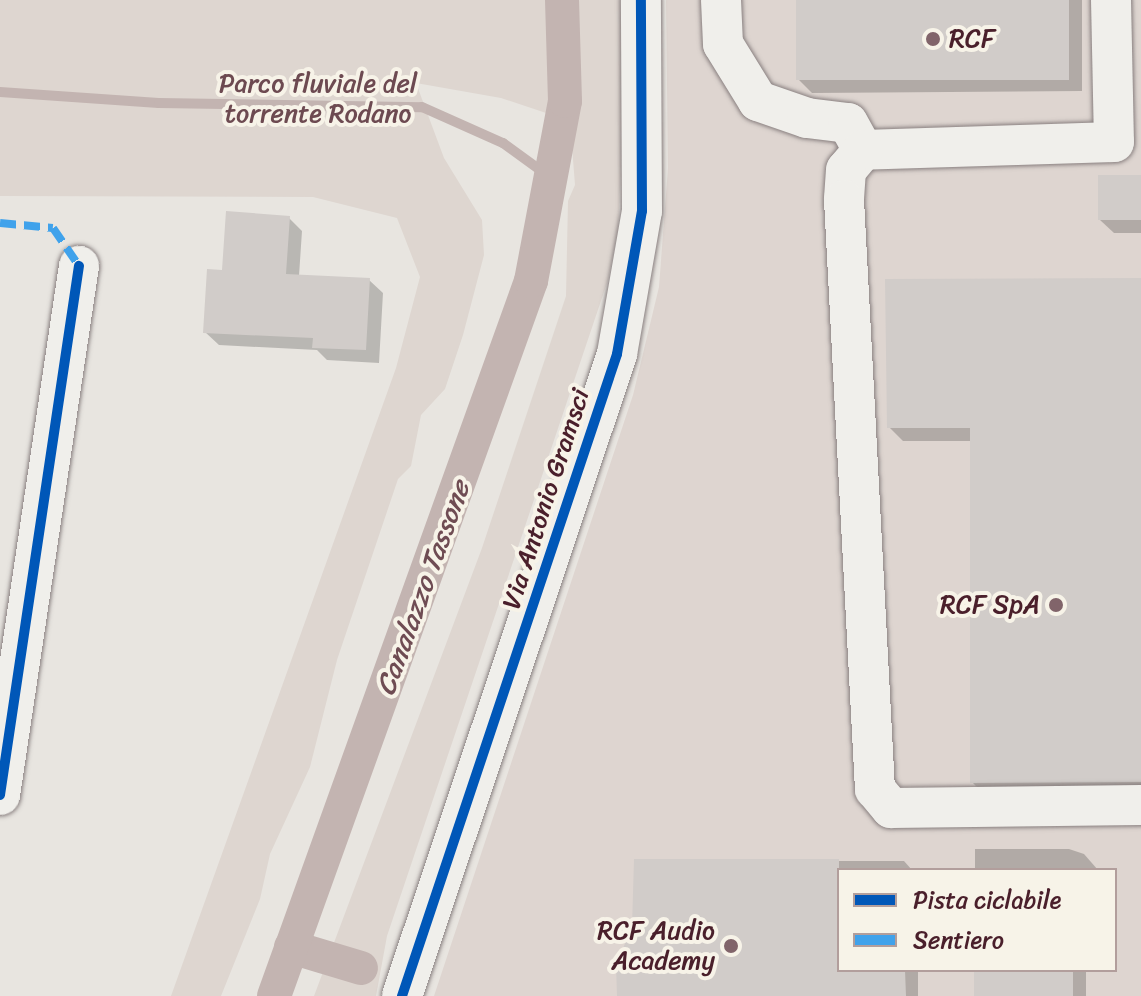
<!DOCTYPE html>
<style>
body{margin:0}
#map{position:relative;width:1141px;height:996px;overflow:hidden;background:#e8e5e0;font-family:Sriracha,sans-serif}
div>[style]{position:absolute}
[style*='--x']{left:calc(var(--x)*1px);top:calc(var(--y)*1px);width:calc(var(--w)*1px);rotate:calc(var(--a)*1deg)}
.built>*{inset:0;background:#ded5d0}
.green>*{inset:0;background:#ded6d0}
.shadow>*{inset:0;background:#0003;transform-origin:0 0}
.stream>*{height:10px;margin:-5px;padding:0 5px;transform-origin:5px;border-radius:5px;background:#c3b4b1}
.canal>*{height:34px;margin:-17px;padding:0 17px;transform-origin:17px;border-radius:17px;background:#c3b4b1}
.building>*{inset:0;background:#d1ccc9;transform-origin:0 0}
.roads{filter:drop-shadow(0 0 2px #898080) drop-shadow(0 0 2px #898080)}
.minor>*{height:40px;margin:-20px;padding:0 20px;transform-origin:20px;border-radius:20px;background:#f0efeb}
.quiet>*{height:8px;margin-top:-4px;transform-origin:0;background:repeating-linear-gradient(90deg,#40a2eb 0 16px,transparent 0 24px)}
.cycleway>*{height:10px;margin:-5px;padding:0 5px;transform-origin:5px;border-radius:5px;background:#0057b8}
.dots>*{width:22px;height:22px;translate:-50% -50%;box-sizing:border-box;border:4px solid #f7f3e8;border-radius:50%}
span{translate:-50% -50%;white-space:nowrap;text-align:center;line-height:1.15;-webkit-text-stroke:8px #f7f3e8;paint-order:stroke}
.poi-label{font-size:26px;color:#4a1f2b}
.left{translate:0 -50%;text-align:left}
.right{translate:-100% -50%;text-align:right}
.park-label{font-size:26px;color:#6d4a51}
.street-label{font-size:26px;color:#4a1f2b}
.water-label{font-size:28px;color:#6f4c53;font-style:italic}
.legend{position:absolute;left:837px;top:868px;width:280px;height:104px;box-sizing:border-box;background:#f7f3e8;border:2px solid #b29e9c;margin:0;padding:10px 14px;list-style:none;font-size:24px;color:#4a1f2b}
.legend li{display:flex;align-items:center;gap:16px;height:40px}
.legend b{width:40px;border:2px solid #b29e9c}
</style>
<div id="map">
<div class="built">
<div style="clip-path:polygon(evenodd,666px 0,1141px 0,1141px 996px,434px 996px,633px 395px,659px 287px,668px 168px,666px 0,839px 870px,1115px 870px,1115px 970px,839px 970px,839px 870px)"></div>
</div>
<div class="green">
<div style="clip-path:polygon(0 0,621px 0,624px 99px,618px 231px,608px 280px,387px 936px,376px 996px,314px 996px,482px 548px,566px 296px,568px 201px,575px 185px,570px 121px,501px 98px,416px 83px,444px 158px,482px 220px,484px 255px,463px 335px,445px 389px,421px 415px,411px 466px,398px 479px,337px 660px,310px 767px,270px 854px,260px 899px,221px 996px,171px 996px,396px 368px,420px 277px,397px 218px,313px 197px,0 196px)"></div>
</div>
<div class="shadow">
<div style="clip-path:polygon(798px 0,1082px 0,1082px 91px,812px 93px,798px 79px)"></div>
<div style="clip-path:polygon(1141px 177px,1141px 233px,1114px 233px,1100px 220px)"></div>
<div style="clip-path:polygon(289px 218px,302px 231px,299px 276px,369px 280px,383px 293px,379px 363px,327px 360px,317px 350px,219px 345px,205px 332px,224px 272px)"></div>
<div style="clip-path:polygon(1141px 280px,1141px 796px,986px 796px,972px 782px,972px 441px,903px 441px,889px 427px)"></div>
<div style="clip-path:polygon(975px 849px,1069px 849px,1084px 854px,1098px 870px,975px 870px)"></div>
<div style="clip-path:polygon(636px 861px,904px 861px,912px 870px,839px 870px,839px 970px,918px 970px,918px 996px,620px 996px,634px 928px)"></div>
<div style="left:976px;top:970px;width:110px;height:26px"></div>
</div>
<div class="stream">
<div style="--x:0;--y:92;--w:159;--a:4"></div>
<div style="--x:159;--y:103;--w:263;--a:0.9"></div>
<div style="--x:422;--y:107;--w:89;--a:24"></div>
<div style="--x:503;--y:143;--w:54;--a:36"></div>
</div>
<div class="canal">
<div style="--x:291;--y:947;--w:73;--a:16.7"></div>
<div style="--x:274;--y:996;--w:760;--a:-70.23"></div>
<div style="--x:531;--y:281;--w:183;--a:-79.3"></div>
<div style="--x:565;--y:101;--w:101;--a:-91.7"></div>
</div>
<div class="building">
<div style="left:796px;top:0;width:273px;height:80px"></div>
<div style="left:1098px;top:175px;width:43px;height:45px"></div>
<div style="clip-path:polygon(226px 211px,290px 216px,286px 274px,370px 278px,366px 350px,312px 348px,313px 338px,203px 333px,207px 269px,222px 270px)"></div>
<div style="clip-path:polygon(1141px 278px,1141px 782px,970px 783px,970px 428px,887px 428px,885px 279px)"></div>
<div style="clip-path:polygon(634px 859px,839px 859px,839px 970px,905px 970px,906px 996px,617px 996px,616px 965px,632px 927px)"></div>
<div style="left:974px;top:970px;width:99px;height:26px"></div>
</div>
<div class="roads">
<div class="minor">
<div style="--x:721;--y:0;--w:44;--a:87.4"></div>
<div style="--x:723;--y:44;--w:67;--a:58.4"></div>
<div style="--x:758;--y:101;--w:52;--a:19.1"></div>
<div style="--x:807;--y:118;--w:41;--a:7"></div>
<div style="--x:848;--y:123;--w:31;--a:61"></div>
<div style="--x:1111;--y:0;--w:142;--a:88.8"></div>
<div style="--x:1114;--y:142;--w:251;--a:178.2"></div>
<div style="--x:863;--y:150;--w:26;--a:130"></div>
<div style="--x:846;--y:170;--w:30;--a:94"></div>
<div style="--x:844;--y:200;--w:590;--a:86.99"></div>
<div style="--x:875;--y:789;--w:25;--a:50"></div>
<div style="--x:891;--y:808;--w:250;--a:-0.7"></div>
<div style="--x:0;--y:795;--w:535;--a:-81.51"></div>
<div style="--x:402;--y:996;--w:677;--a:-71.48"></div>
<div style="--x:617;--y:354;--w:145;--a:-80.1"></div>
<div style="--x:642;--y:211;--w:211;--a:-90.3"></div>
</div>
</div>
<div class="quiet">
<div style="--x:0;--y:223;--w:53;--a:5.4"></div>
<div style="--x:53;--y:228;--w:46;--a:55.6"></div>
</div>
<div class="cycleway">
<div style="--x:0;--y:795;--w:535;--a:-81.51"></div>
<div style="--x:402;--y:996;--w:677;--a:-71.48"></div>
<div style="--x:617;--y:354;--w:145;--a:-80.1"></div>
<div style="--x:642;--y:211;--w:211;--a:-90.3"></div>
</div>
<div class="dots">
<div style="left:933px;top:39px;background:#81646a"></div>
<div style="left:1056px;top:605px;background:#81646a"></div>
<div style="left:731px;top:946px;background:#81646a"></div>
</div>
<div class="poi-label">
<span class="left" style="left:949px;top:39px">RCF</span>
<span class="right" style="left:1040px;top:605px">RCF SpA</span>
<span class="right" style="left:715px;top:946px">RCF Audio<br>Academy</span>
</div>
<div class="park-label">
<span style="left:318px;top:99px">Parco fluviale del<br>torrente Rodano</span>
</div>
<div class="street-label">
<span style="left:546px;top:499px;rotate:-72deg">Via Antonio Gramsci</span>
</div>
<div class="water-label">
<span style="left:423px;top:588px;rotate:-70deg">Canalazzo Tassone</span>
</div>
<ul class="legend">
<li><b style="height:10px;background:#0057b8"></b>Pista ciclabile</li>
<li><b style="height:10px;background:#40a2eb"></b>Sentiero</li>
</ul>
</div>
